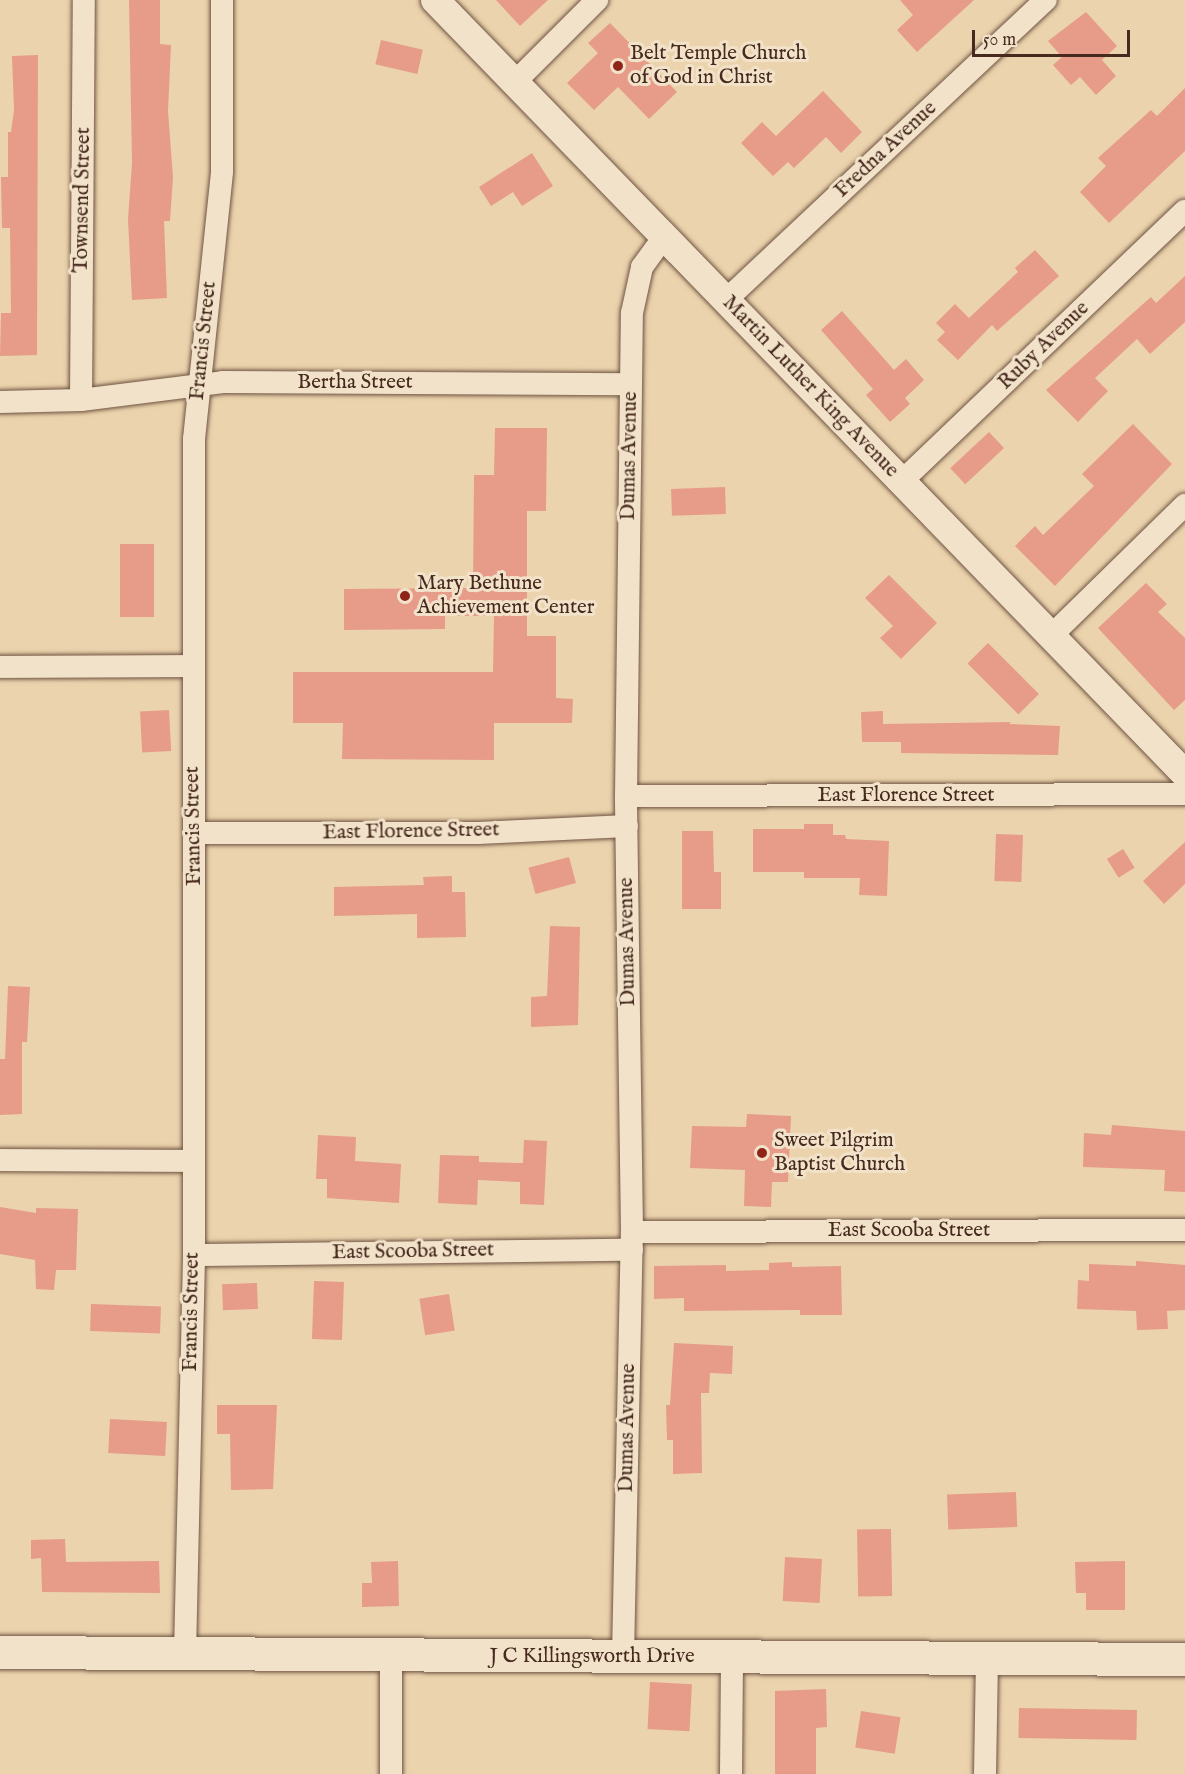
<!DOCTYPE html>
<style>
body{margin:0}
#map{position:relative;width:1185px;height:1774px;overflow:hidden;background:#ebd3ad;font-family:"IM FELL English",serif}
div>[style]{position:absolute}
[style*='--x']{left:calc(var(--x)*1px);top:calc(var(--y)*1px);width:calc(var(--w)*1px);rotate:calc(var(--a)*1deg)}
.building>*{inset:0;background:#e69c89;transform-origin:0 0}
.roads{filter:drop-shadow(0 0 2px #6f5442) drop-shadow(0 0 2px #6f5442)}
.minor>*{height:22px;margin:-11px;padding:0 11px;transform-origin:11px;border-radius:11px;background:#f2e2ca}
.tertiary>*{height:28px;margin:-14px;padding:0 14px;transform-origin:14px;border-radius:14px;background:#f2e2ca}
.secondary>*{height:33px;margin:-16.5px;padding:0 16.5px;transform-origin:16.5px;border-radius:16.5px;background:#f2e2ca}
.dots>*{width:16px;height:16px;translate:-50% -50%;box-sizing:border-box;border:3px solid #f2e2ca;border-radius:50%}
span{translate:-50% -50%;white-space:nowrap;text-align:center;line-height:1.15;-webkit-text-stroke:6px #f2e2ca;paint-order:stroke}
.poi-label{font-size:21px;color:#462a1e}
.left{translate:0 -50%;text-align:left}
.street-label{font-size:21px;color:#462a1e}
.scale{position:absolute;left:972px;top:30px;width:158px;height:27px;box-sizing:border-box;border:3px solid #462a1e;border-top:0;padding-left:8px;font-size:18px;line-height:21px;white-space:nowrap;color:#462a1e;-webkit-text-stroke:4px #f2e2ca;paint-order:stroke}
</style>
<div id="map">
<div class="building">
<div style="clip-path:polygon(129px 0,160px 0,160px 44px,171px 45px,168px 111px,173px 177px,170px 221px,164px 221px,167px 298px,132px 300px,128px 219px,132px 163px)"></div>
<div style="clip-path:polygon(496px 0,548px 0,520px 26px)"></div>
<div style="clip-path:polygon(900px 0,974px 0,917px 52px,897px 30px,913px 15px)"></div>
<div style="clip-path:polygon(1086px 12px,1117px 46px,1102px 60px,1116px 76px,1096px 95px,1080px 77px,1071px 85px,1053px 65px,1062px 57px,1048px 41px)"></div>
<div style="clip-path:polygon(610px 23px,677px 92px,649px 119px,618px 87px,594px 110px,567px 83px,598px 53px,588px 43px)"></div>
<div style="left:381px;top:40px;width:43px;height:25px;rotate:13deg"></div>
<div style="clip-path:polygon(38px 55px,37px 355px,0 356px,1px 313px,11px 313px,10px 228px,2px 228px,1px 177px,8px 177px,8px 132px,11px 132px,14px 110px,12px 56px)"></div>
<div style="clip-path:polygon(1185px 88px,1185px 151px,1109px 223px,1080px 192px,1106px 166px,1098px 158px,1151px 110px,1157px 116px)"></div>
<div style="clip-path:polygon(823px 91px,862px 132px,841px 153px,826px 137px,794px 168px,788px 162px,773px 176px,741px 143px,762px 122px,776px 136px)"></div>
<div style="clip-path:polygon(532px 153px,553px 186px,522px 206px,513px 192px,491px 206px,479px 187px)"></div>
<div style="clip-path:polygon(1035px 250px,1059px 276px,997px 331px,992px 325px,958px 360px,937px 340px,945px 332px,936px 323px,955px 304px,969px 318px,1018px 272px,1015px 268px)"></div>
<div style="clip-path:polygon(1185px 276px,1185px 322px,1150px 354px,1137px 339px,1095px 378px,1108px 391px,1078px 422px,1046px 390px,1151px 297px,1156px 303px)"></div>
<div style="clip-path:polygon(842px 311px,894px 370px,906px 359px,924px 380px,905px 398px,910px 404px,890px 422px,866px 395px,873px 389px,821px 330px)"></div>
<div style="clip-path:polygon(1133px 424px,1172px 464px,1055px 586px,1015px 546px,1035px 526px,1043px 535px,1094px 486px,1082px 474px)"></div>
<div style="clip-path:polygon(495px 428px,547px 428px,546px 511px,527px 511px,527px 636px,556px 636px,556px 698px,573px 699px,572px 723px,494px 723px,494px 760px,342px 759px,343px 723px,293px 723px,293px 672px,493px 672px,494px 616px,445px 616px,445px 629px,344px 630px,344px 589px,473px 588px,474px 475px,494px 475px)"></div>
<div style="left:989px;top:432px;width:22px;height:53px;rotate:47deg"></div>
<div style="left:725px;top:487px;width:27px;height:54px;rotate:88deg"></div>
<div style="left:154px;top:544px;width:73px;height:34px;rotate:90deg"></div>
<div style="clip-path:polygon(889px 575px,937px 623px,901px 659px,880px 638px,893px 626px,865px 598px)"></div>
<div style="clip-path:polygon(1146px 583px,1167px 604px,1158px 612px,1185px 638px,1185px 700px,1174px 710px,1098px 628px)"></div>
<div style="left:988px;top:643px;width:72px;height:29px;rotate:45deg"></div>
<div style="left:169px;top:710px;width:41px;height:29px;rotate:87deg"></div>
<div style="clip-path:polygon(883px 711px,883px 724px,1011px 722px,1009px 724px,1060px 726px,1058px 755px,901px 753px,901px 742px,862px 742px,861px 712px)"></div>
<div style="clip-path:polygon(804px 824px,833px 824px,833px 835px,845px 835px,846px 839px,889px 841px,887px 896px,859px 895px,860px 878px,804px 878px,804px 872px,753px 872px,753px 829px,804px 829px)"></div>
<div style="clip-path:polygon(682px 831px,713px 831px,714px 872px,721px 872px,721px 909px,682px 909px)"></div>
<div style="left:996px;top:834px;width:27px;height:47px;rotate:2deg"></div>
<div style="clip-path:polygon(1185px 842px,1185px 884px,1164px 904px,1143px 881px)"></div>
<div style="left:1123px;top:849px;width:22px;height:19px;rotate:58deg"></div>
<div style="left:569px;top:857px;width:27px;height:42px;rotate:75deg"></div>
<div style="clip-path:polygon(452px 876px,452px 892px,465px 892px,466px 937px,417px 938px,417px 914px,334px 916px,334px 887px,424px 885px,423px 877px)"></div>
<div style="clip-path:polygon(550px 926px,580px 927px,578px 1025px,531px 1027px,531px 997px,547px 996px)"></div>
<div style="clip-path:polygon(8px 986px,30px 987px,27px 1042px,22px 1042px,22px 1114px,0 1115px,0 1059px,5px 1059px)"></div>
<div style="clip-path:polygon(747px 1114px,791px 1116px,788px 1182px,772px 1182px,771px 1207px,744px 1206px,745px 1170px,690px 1168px,692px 1126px,746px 1127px)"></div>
<div style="clip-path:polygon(1112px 1125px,1185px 1131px,1185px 1192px,1164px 1191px,1165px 1170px,1083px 1167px,1084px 1133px,1111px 1135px)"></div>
<div style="clip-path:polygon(318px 1135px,356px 1137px,355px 1161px,401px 1164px,399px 1203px,327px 1198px,327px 1179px,316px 1179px)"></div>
<div style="clip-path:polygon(524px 1140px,547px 1141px,544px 1205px,520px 1204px,520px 1182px,478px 1180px,477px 1205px,438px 1203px,440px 1155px,479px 1156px,479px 1162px,523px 1163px)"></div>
<div style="clip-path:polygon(0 1207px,36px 1213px,36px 1208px,78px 1209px,76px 1270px,56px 1270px,54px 1290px,36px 1289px,35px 1260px,0 1254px)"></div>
<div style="clip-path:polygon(1136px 1261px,1185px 1265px,1185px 1310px,1167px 1311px,1168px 1329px,1137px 1330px,1136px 1311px,1077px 1309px,1078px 1280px,1089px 1281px,1089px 1264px,1136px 1266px)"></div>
<div style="clip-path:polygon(792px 1262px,792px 1267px,841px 1266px,842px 1315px,800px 1315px,800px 1310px,684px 1311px,684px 1298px,654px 1299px,654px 1266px,726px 1265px,726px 1271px,769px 1270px,769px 1263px)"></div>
<div style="left:314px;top:1281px;width:30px;height:58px;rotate:2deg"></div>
<div style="left:257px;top:1283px;width:26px;height:35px;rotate:88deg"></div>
<div style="left:449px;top:1294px;width:37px;height:30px;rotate:81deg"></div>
<div style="left:91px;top:1304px;width:70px;height:27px;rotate:2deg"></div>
<div style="clip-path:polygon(674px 1343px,733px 1346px,732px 1374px,710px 1373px,709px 1393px,701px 1393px,702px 1473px,673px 1474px,673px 1440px,667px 1440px,666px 1405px,670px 1405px)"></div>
<div style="clip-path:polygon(217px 1405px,277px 1405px,273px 1489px,231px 1490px,230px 1434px,217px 1434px)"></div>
<div style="left:110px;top:1419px;width:57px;height:34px;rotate:3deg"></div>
<div style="left:1016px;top:1492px;width:35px;height:69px;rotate:88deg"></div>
<div style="left:891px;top:1529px;width:67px;height:34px;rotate:89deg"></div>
<div style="clip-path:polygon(65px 1539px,66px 1562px,159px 1561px,160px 1593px,42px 1592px,41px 1558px,31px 1559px,31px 1540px)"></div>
<div style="left:785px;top:1557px;width:37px;height:44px;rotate:3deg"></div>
<div style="clip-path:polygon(398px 1561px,399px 1606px,362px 1607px,362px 1583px,372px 1583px,371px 1562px)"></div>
<div style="clip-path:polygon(1125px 1561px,1125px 1610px,1086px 1610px,1086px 1593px,1076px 1593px,1075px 1562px)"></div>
<div style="left:650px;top:1682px;width:42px;height:47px;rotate:3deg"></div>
<div style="clip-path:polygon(826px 1689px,827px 1727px,816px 1728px,816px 1774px,775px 1774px,775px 1691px)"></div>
<div style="left:1019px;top:1708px;width:118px;height:30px;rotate:1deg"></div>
<div style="left:861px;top:1711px;width:40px;height:37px;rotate:9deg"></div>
</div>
<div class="roads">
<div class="minor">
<div style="--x:516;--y:81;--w:115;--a:-45"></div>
<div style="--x:725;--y:301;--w:440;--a:-43.2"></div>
<div style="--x:81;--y:400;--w:400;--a:-89.6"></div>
<div style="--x:0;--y:402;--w:81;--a:-1.4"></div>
<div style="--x:81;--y:400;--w:143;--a:-7.2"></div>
<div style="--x:223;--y:382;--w:407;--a:0.3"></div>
<div style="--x:902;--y:481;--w:391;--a:-43.7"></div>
<div style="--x:1050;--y:637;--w:189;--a:-44.4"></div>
<div style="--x:0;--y:667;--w:192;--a:-0.3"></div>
<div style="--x:626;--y:796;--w:559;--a:-0.2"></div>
<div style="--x:195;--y:833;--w:283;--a:0"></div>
<div style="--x:478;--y:833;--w:149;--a:-2.7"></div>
<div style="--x:0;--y:1160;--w:194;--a:0.3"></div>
<div style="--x:632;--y:1232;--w:553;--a:-0.21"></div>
<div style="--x:194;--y:1255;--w:438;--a:-0.7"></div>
<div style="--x:185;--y:1654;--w:399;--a:-88.7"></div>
<div style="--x:194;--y:1255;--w:816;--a:-90"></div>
<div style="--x:194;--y:439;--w:269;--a:-84"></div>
<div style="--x:222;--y:171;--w:171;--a:-90"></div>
<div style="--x:391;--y:1656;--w:118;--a:90"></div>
<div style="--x:623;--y:1656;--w:424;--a:-88.8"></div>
<div style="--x:632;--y:1232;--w:436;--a:-90.8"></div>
<div style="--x:626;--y:796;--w:483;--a:-89.3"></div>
<div style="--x:632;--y:313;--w:47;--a:-77.7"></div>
<div style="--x:642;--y:267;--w:37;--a:-54"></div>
<div style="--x:731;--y:1774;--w:116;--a:-89.5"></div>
<div style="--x:985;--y:1774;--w:116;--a:-89"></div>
</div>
<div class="tertiary">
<div style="--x:435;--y:0;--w:1078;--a:45.9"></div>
</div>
<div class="secondary">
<div style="--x:0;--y:1652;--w:1185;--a:0.34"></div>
</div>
</div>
<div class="dots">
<div style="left:618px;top:66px;background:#8f2418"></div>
<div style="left:405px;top:596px;background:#8f2418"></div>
<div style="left:762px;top:1153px;background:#8f2418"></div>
</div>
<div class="poi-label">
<span class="left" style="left:630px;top:66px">Belt Temple Church<br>of God in Christ</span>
<span class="left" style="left:417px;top:596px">Mary Bethune<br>Achievement Center</span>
<span class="left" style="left:774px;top:1153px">Sweet Pilgrim<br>Baptist Church</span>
</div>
<div class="street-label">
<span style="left:886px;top:150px;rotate:-43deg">Fredna Avenue</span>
<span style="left:83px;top:200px;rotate:-89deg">Townsend Street</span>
<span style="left:204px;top:341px;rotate:-84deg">Francis Street</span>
<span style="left:1044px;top:346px;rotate:-44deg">Ruby Avenue</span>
<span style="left:355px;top:383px">Bertha Street</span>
<span style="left:810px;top:387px;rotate:46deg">Martin Luther King Avenue</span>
<span style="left:630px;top:456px;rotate:-89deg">Dumas Avenue</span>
<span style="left:906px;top:796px">East Florence Street</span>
<span style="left:194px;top:826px;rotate:-91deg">Francis Street</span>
<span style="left:411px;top:832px;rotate:-1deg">East Florence Street</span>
<span style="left:628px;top:942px;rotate:-91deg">Dumas Avenue</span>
<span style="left:909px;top:1231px">East Scooba Street</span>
<span style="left:413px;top:1252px;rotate:-1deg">East Scooba Street</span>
<span style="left:192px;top:1312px;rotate:-89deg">Francis Street</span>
<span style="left:628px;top:1428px;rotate:-89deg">Dumas Avenue</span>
<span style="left:592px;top:1657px">J C Killingsworth Drive</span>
</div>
<div class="scale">50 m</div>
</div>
